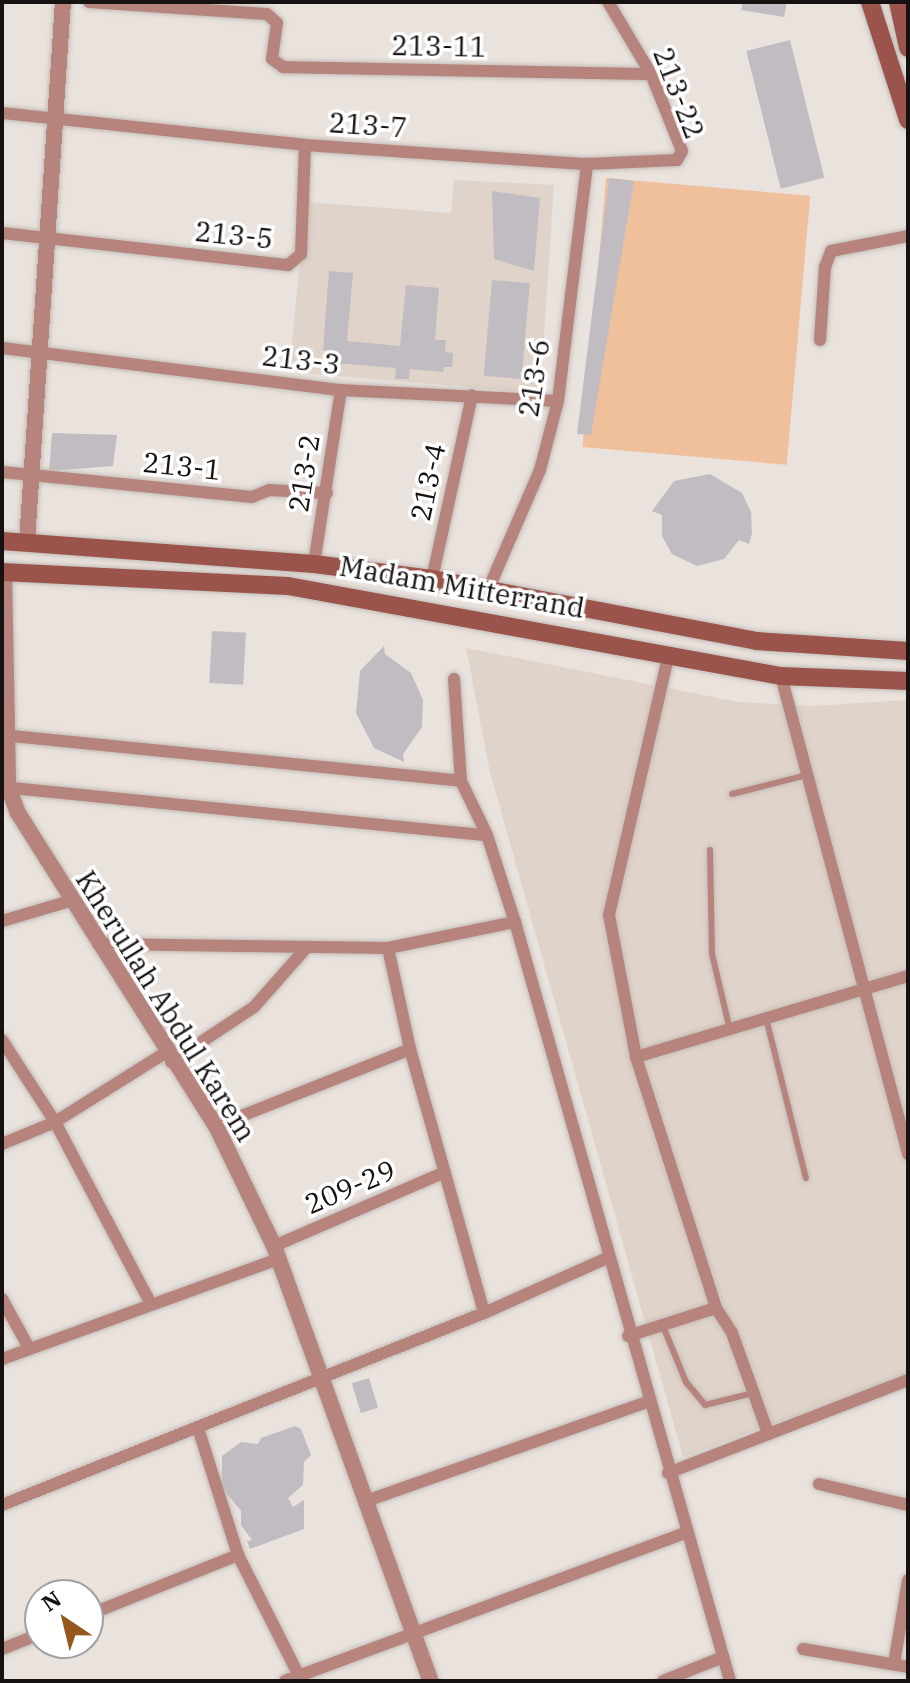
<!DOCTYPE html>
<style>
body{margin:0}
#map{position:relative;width:910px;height:1683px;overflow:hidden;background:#e9e2dd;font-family:"IBM Plex Serif",serif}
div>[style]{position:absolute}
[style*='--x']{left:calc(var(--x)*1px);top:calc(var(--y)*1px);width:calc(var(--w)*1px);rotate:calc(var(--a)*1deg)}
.built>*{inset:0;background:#e0d3c9}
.green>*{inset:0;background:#f0c09d;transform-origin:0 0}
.building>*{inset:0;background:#c0bcc2;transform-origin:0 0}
.roads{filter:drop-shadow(0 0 2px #c3bdb8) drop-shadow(0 0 2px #c3bdb8)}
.service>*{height:6px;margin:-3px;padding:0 3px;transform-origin:3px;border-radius:3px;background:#b6847d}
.minor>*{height:12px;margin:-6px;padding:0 6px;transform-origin:6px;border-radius:6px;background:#b6847d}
.tertiary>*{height:16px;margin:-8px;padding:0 8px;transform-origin:8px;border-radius:8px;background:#b6847d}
.secondary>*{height:18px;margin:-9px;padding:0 9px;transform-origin:9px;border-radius:9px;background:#9b544c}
span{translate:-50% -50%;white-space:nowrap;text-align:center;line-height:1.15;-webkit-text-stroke:7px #fff;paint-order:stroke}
.street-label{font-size:28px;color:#151211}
.frame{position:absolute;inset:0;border:4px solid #151211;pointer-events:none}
.north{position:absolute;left:24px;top:1579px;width:80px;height:80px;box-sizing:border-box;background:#fff;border:2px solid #a1a0a0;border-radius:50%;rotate:325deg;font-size:22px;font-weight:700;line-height:32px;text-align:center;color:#151211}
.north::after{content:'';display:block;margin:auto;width:28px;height:36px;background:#95571c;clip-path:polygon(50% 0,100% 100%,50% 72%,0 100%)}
</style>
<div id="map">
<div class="built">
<div style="clip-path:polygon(454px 180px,554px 185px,540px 393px,289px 372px,306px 202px,451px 213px)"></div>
<div style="clip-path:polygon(466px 648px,738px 702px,813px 706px,908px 700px,908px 1374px,683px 1457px,490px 772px)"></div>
</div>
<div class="green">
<div style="left:606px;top:178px;width:205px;height:270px;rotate:5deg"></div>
</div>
<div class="building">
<div style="clip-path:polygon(743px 2px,787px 2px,784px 17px,741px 10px)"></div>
<div style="left:790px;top:40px;width:142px;height:45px;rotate:76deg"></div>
<div style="clip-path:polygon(609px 178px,634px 181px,591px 435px,577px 434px)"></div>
<div style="clip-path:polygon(492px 191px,540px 198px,534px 271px,494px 259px)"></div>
<div style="clip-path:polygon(329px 271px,353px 273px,347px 341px,400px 346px,406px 285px,439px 288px,435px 340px,446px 340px,445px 352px,453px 353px,452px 367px,444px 367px,443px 372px,410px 369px,409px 379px,395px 379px,396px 368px,333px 363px,333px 351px,323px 350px)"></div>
<div style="left:492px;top:280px;width:38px;height:96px;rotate:5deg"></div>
<div style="clip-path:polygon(52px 433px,117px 435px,113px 466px,49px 471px)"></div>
<div style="clip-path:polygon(710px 474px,742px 493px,751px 512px,752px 533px,749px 544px,739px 540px,724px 559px,697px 566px,672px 554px,662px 536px,662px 515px,652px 511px,674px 481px)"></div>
<div style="left:212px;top:631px;width:34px;height:52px;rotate:3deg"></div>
<div style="clip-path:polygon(384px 646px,385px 654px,411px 673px,423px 700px,422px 727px,403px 754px,404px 762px,374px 748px,356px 713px,360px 671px)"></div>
<div style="left:369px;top:1378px;width:31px;height:18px;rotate:73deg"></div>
<div style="clip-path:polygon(295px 1426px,301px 1429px,311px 1455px,304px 1462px,303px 1485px,288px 1498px,293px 1507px,304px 1500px,304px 1529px,250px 1549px,247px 1541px,252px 1540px,241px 1525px,241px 1511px,222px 1488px,222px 1456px,241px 1442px,258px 1444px,261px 1438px)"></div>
</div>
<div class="roads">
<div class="service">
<div style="--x:732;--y:794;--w:77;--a:-14.2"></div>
<div style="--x:710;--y:850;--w:104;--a:88.9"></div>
<div style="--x:712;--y:954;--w:74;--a:76.7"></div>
<div style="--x:766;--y:1018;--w:165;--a:76"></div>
<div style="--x:663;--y:1326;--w:61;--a:67.7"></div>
<div style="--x:686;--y:1382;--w:30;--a:50"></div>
<div style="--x:705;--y:1405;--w:49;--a:-14"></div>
</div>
<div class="minor">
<div style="--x:89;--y:2;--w:178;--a:3.9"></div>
<div style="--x:267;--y:14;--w:13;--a:42"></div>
<div style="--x:277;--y:23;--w:36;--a:98"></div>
<div style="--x:272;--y:59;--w:14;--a:36"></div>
<div style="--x:283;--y:67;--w:368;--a:1.1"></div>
<div style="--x:2;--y:113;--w:305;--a:6"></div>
<div style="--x:305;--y:145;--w:283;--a:3.9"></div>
<div style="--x:587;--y:164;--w:90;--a:-2.5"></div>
<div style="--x:677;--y:160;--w:10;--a:-61"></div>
<div style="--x:682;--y:151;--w:83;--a:-111.9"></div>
<div style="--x:651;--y:74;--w:84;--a:-120.8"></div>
<div style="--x:2;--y:233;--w:288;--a:6.4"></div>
<div style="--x:288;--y:265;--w:17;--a:-40"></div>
<div style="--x:301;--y:254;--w:109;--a:-87.9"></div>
<div style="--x:820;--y:340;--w:73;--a:-86.1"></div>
<div style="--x:825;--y:267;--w:17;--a:-69"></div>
<div style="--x:831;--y:251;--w:78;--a:-11"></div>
<div style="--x:2;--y:348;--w:342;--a:7.1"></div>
<div style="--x:341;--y:390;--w:217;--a:2.9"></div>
<div style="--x:2;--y:472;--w:251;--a:5.7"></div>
<div style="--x:252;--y:497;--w:18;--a:-22"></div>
<div style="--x:269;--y:490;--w:58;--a:3"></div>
<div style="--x:314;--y:564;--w:176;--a:-81.2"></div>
<div style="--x:432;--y:579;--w:188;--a:-77.7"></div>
<div style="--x:488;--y:590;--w:131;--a:-66.6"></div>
<div style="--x:540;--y:470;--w:71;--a:-75.4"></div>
<div style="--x:558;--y:401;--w:239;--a:-83"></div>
<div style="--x:669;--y:653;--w:269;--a:102.9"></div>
<div style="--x:609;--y:915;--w:145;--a:79.2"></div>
<div style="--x:636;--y:1057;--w:263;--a:72.3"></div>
<div style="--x:716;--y:1308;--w:30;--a:57"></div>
<div style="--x:732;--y:1333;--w:106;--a:70.2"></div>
<div style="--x:781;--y:676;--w:495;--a:75.1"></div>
<div style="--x:454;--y:679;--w:102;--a:86.1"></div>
<div style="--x:461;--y:781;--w:60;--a:64.3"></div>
<div style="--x:487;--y:835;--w:91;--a:72.2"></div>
<div style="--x:515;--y:922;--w:789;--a:74.18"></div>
<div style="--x:2;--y:735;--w:461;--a:5.7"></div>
<div style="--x:2;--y:787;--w:487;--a:5.7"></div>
<div style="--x:2;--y:921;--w:71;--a:-16.4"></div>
<div style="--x:98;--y:944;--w:290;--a:0.8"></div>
<div style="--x:388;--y:948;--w:130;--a:-11.6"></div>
<div style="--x:388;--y:948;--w:103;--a:77.7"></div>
<div style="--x:410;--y:1049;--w:274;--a:74.3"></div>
<div style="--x:2;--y:1040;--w:98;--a:57.1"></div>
<div style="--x:55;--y:1122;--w:204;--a:62.2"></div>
<div style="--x:636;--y:1057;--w:284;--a:-16.6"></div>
<div style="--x:171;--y:1062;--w:100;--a:-33.5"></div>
<div style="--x:254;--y:1007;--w:80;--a:-48.5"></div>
<div style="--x:216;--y:1126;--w:209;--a:-21.6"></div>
<div style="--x:2;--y:1144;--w:57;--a:-22.5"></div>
<div style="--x:55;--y:1122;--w:130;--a:-32.1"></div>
<div style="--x:274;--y:1246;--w:186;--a:-23.4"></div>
<div style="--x:2;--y:1299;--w:56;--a:61.1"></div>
<div style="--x:628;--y:1336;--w:92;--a:-17.7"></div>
<div style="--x:2;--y:1359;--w:294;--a:-19.9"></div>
<div style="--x:198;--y:1428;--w:133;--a:72.5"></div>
<div style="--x:238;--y:1555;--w:136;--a:63.2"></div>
<div style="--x:668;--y:1473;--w:257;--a:-21.2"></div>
<div style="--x:819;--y:1484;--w:91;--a:13.3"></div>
<div style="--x:369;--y:1500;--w:296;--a:-19.4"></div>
<div style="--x:2;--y:1505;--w:519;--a:-21.72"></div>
<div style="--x:484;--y:1313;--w:135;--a:-24.1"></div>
<div style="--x:88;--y:1615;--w:162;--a:-21.8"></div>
<div style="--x:2;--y:1649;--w:41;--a:-21.5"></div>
<div style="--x:803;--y:1649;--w:107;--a:9.7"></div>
<div style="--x:894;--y:1664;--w:85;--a:-80.5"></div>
<div style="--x:285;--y:1681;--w:427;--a:-20.3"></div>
<div style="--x:663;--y:1681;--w:65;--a:-21.8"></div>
</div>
<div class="tertiary">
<div style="--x:27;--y:542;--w:541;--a:-86.19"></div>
<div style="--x:4;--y:572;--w:215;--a:88.9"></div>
<div style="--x:8;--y:787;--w:28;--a:69"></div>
<div style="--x:18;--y:813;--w:370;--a:57.7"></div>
<div style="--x:216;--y:1126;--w:133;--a:64.2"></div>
<div style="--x:274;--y:1246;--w:462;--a:70.2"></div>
</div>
<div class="secondary">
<div style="--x:870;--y:2;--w:124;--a:72.1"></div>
<div style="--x:898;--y:2;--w:47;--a:77.7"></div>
<div style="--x:2;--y:541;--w:313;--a:4.2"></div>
<div style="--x:314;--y:564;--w:119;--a:7.2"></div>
<div style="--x:432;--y:579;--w:330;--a:10.8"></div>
<div style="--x:756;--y:641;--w:152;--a:3.8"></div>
<div style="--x:2;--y:572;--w:286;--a:2.8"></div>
<div style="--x:288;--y:586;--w:501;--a:10.35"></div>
<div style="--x:781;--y:676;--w:127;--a:2.3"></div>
</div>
</div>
<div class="street-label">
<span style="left:439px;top:46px;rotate:1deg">213-11</span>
<span style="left:679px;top:93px;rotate:69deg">213-22</span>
<span style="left:368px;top:125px;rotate:4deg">213-7</span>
<span style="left:234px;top:235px;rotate:6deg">213-5</span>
<span style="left:301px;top:360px;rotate:7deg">213-3</span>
<span style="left:534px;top:378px;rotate:-81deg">213-6</span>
<span style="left:182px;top:466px;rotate:6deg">213-1</span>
<span style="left:304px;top:473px;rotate:-81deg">213-2</span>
<span style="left:428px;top:482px;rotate:-78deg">213-4</span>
<span style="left:462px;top:587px;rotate:10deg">Madam Mitterrand</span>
<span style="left:166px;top:1006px;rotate:58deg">Kherullah Abdul Karem</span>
<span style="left:350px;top:1187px;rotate:-23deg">209-29</span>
</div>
<div class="frame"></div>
<div class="north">N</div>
</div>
